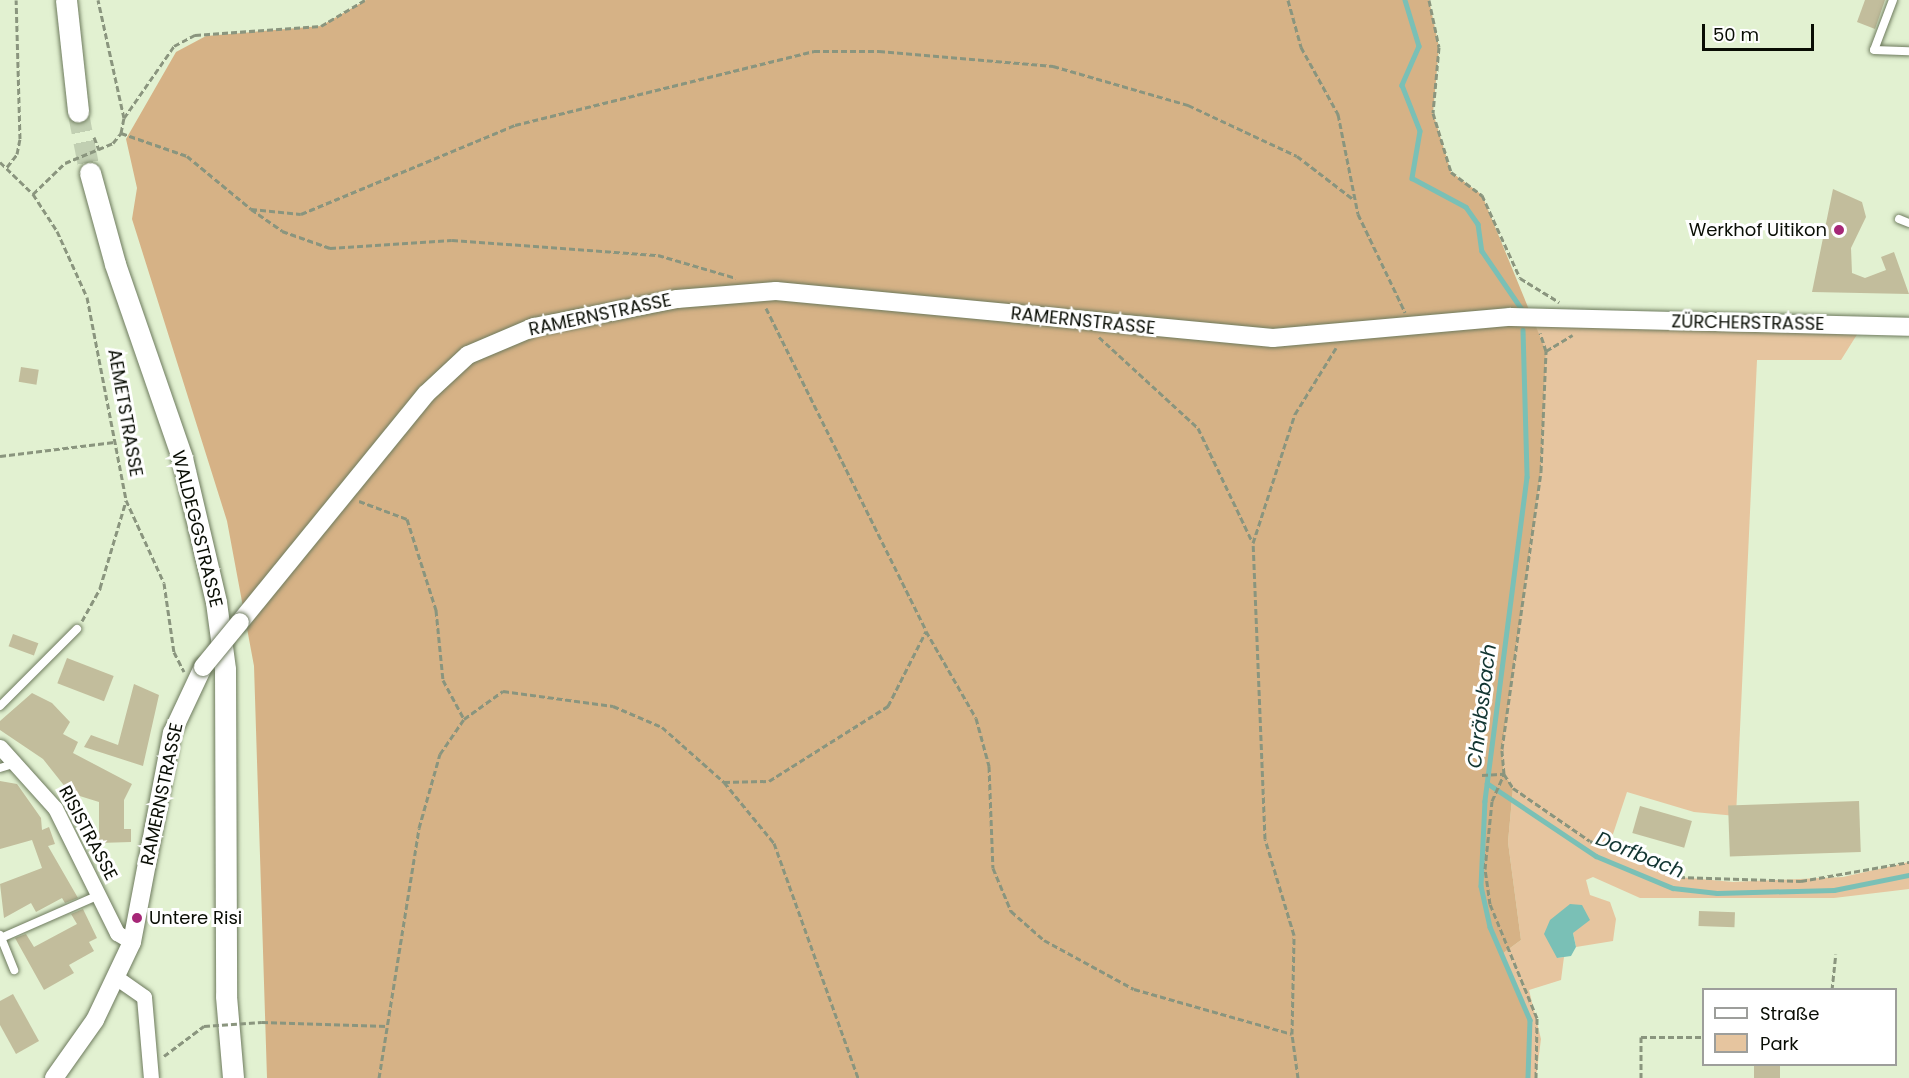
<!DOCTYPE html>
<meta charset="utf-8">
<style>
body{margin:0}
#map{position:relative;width:1909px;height:1078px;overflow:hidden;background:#e2f1d1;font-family:Poppins,sans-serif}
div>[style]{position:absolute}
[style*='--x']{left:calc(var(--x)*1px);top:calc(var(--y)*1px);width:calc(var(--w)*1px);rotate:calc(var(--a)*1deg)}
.green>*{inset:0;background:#e6c59f}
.forest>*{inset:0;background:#d6b286}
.water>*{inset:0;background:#7ac0b6}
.stream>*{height:4.5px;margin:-2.25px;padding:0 2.25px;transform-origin:2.25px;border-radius:2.25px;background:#7ac0b6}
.building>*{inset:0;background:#c2bd9c;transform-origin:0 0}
.secondary-tunnel>*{height:21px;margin-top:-10.5px;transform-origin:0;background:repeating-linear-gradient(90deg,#c1cfb2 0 21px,transparent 0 31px)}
.path>*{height:3px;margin-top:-1.5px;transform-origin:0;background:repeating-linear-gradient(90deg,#8a957e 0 6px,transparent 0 9px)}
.roads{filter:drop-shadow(0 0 2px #6d7a5d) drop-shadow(0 0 2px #6d7a5d)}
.service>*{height:8px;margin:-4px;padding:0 4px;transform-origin:4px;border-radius:4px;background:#fff}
.minor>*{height:15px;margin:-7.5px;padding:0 7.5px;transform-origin:7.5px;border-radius:7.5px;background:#fff}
.tertiary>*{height:18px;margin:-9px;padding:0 9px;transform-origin:9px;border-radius:9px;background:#fff}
.secondary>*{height:21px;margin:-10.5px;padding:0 10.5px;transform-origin:10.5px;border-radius:10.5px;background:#fff}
.path-bridge>*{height:3px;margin-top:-1.5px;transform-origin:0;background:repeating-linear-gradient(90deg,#8a957e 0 6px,transparent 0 9px)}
.bridges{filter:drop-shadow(0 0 2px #6d7a5d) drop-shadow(0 0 2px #6d7a5d)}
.tertiary-bridge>*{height:18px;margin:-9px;padding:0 9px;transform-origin:9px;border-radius:9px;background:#fff}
.dots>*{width:16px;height:16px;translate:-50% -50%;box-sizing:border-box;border:3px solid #fff;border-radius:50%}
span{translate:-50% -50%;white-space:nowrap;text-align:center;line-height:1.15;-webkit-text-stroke:6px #fff;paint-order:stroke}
.poi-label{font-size:18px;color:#090d04}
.right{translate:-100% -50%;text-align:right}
.left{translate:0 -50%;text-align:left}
.street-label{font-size:18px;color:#090d04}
.water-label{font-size:20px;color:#123531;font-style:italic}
.legend{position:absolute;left:1702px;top:988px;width:195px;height:78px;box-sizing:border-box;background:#fff;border:2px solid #9d9e9b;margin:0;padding:8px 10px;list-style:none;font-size:18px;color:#090d04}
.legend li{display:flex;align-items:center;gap:12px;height:30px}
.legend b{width:30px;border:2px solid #9d9e9b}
.scale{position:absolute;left:1702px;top:24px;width:112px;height:27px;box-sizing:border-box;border:3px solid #090d04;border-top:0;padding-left:8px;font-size:18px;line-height:21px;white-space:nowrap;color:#090d04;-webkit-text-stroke:4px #fff;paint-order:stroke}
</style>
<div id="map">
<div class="green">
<div style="clip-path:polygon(1531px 317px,1863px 325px,1841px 360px,1757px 360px,1736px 816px,1694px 812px,1627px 792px,1608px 849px,1679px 877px,1733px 882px,1843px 877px,1909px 862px,1909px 889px,1834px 898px,1640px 898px,1593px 877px,1586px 880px,1590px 895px,1610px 902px,1616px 919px,1613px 941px,1576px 947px,1573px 933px,1582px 905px,1557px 958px,1564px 957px,1561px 980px,1529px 990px,1541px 1039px,1536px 1078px,1528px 1078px,1530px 1020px,1502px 954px,1521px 940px,1508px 842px,1513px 788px,1504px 774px,1502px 749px,1541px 471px,1546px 351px)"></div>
</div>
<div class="forest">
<div style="clip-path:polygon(366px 0,1429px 0,1439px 47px,1433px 113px,1451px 172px,1482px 195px,1546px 351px,1541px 471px,1502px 749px,1504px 774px,1513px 788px,1508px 842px,1521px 940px,1502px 954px,1530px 1020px,1528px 1078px,267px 1078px,254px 666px,227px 521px,132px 219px,137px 188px,126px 139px,176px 52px,206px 36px,321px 26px)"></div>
</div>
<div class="water">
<div style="clip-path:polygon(1570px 904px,1582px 905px,1590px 920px,1573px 933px,1576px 947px,1571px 956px,1557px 958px,1544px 934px,1550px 920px)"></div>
</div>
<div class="stream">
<div style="--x:1405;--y:0;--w:48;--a:73.1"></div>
<div style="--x:1419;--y:46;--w:43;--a:113.6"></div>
<div style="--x:1402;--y:85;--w:49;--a:68.6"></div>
<div style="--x:1420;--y:131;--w:48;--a:99.7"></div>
<div style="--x:1412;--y:178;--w:61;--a:28.2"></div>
<div style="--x:1466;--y:207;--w:21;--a:55"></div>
<div style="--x:1478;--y:224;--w:27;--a:82"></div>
<div style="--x:1482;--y:251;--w:69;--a:55.6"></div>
<div style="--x:1523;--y:330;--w:147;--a:88.4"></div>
<div style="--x:1527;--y:477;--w:327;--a:97.4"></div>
<div style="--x:1485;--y:801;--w:85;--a:92.7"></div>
<div style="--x:1481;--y:886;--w:42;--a:77.6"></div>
<div style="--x:1490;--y:927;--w:101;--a:66.7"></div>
<div style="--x:1530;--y:1020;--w:58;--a:92"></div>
<div style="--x:1487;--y:783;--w:131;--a:33.8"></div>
<div style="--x:1596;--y:856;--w:83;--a:22.6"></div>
<div style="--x:1673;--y:888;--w:44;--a:6.5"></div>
<div style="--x:1717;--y:893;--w:117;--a:-1.5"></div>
<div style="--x:1834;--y:890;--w:76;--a:-11.3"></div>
</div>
<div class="building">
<div style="clip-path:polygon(1865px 0,1885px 0,1875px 29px,1857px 22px)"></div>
<div style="clip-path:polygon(1833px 189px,1862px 202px,1866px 217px,1851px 248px,1852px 273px,1865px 278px,1886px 270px,1881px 257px,1894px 252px,1909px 294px,1812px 292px)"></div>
<div style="left:21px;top:367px;width:18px;height:15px;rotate:9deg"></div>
<div style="left:13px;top:634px;width:27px;height:13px;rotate:20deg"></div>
<div style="left:67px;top:658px;width:50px;height:27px;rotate:21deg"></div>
<div style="clip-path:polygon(134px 684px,159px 695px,143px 766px,84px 747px,91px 735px,118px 745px)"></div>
<div style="clip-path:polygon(32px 693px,52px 703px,70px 722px,63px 734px,78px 742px,73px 753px,132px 784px,124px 800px,124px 829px,131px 829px,131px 842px,99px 843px,99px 802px,70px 793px,43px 759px,0 730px,0 721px)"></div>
<div style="clip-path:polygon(0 781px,17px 784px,41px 818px,42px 830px,49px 827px,55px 844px,48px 846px,78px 898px,65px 903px,62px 898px,36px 912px,31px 903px,4px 918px,0 884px,42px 868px,32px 840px,0 849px)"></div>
<div style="left:1859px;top:801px;width:51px;height:131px;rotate:88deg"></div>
<div style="left:1640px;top:806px;width:54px;height:28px;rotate:16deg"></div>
<div style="clip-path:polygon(83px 909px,97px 938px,89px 942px,94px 951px,69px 965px,74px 973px,44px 990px,15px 938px,26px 934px,34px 947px,77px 924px,71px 914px)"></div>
<div style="left:1699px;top:911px;width:36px;height:15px;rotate:2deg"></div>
<div style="clip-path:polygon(13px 994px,39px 1041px,16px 1054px,0 1025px,0 1001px)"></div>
<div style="left:1754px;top:1065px;width:26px;height:13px"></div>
</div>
<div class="secondary-tunnel">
<div style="--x:78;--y:111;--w:63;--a:79"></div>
</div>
<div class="path">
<div style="--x:1288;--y:0;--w:49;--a:74.5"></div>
<div style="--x:1301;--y:47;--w:77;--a:61.1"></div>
<div style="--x:1338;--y:114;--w:102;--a:78.7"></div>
<div style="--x:1358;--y:214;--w:109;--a:64.4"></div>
<div style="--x:1429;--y:0;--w:48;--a:78"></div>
<div style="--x:1439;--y:47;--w:66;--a:95.2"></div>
<div style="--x:1433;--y:113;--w:62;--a:73"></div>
<div style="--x:1451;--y:172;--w:39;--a:37"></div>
<div style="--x:1482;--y:195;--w:91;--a:65.4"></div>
<div style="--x:1520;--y:278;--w:46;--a:31.6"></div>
<div style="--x:124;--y:118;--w:88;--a:-55.2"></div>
<div style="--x:174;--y:46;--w:24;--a:-28"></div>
<div style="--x:195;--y:35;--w:126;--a:-4.1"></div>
<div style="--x:321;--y:26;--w:51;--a:-30.6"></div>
<div style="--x:121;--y:133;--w:70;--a:19.2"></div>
<div style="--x:187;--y:156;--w:83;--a:39.6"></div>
<div style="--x:251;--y:209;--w:50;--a:5.7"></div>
<div style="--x:301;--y:214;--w:232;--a:-22.6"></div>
<div style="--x:515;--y:125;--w:308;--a:-13.9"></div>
<div style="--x:814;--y:51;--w:65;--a:0"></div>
<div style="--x:879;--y:51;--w:175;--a:4.9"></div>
<div style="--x:1053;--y:66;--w:141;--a:16.1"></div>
<div style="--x:1188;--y:105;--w:120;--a:25.1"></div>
<div style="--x:1297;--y:156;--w:71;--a:37.5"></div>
<div style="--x:94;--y:137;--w:14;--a:69"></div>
<div style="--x:0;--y:162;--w:46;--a:44.1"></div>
<div style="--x:33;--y:194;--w:44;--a:57"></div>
<div style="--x:57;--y:231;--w:72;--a:65.6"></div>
<div style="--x:87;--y:297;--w:207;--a:79.1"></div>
<div style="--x:126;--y:500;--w:91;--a:65.4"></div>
<div style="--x:164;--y:583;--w:70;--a:81.8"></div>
<div style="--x:174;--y:652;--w:22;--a:63"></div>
<div style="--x:7;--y:167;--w:16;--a:-52"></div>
<div style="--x:17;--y:154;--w:15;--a:-79"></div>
<div style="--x:20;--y:139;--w:139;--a:-91.6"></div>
<div style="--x:33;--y:194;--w:45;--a:-44.1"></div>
<div style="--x:65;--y:163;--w:52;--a:-22.6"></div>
<div style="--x:113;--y:143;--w:13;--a:-51"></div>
<div style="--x:121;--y:133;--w:15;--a:-79"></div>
<div style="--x:124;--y:118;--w:121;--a:-102.4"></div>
<div style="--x:251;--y:209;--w:38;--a:35"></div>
<div style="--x:282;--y:231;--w:51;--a:19.5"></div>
<div style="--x:330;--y:248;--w:122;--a:-3.8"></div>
<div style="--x:452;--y:240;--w:207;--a:4.2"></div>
<div style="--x:658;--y:255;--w:81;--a:16.4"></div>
<div style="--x:766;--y:308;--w:360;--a:63.6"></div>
<div style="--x:926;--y:631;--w:100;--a:60.1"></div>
<div style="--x:976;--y:718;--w:50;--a:74.8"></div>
<div style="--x:989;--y:766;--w:102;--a:87.8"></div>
<div style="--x:993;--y:868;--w:47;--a:67.3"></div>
<div style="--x:1011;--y:911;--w:44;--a:41.3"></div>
<div style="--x:1044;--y:940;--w:102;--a:28.6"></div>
<div style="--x:1134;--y:989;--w:164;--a:15.9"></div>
<div style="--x:1099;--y:337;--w:134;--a:42.6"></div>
<div style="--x:1198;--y:428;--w:125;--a:64.5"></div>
<div style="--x:1546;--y:351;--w:31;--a:-31"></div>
<div style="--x:0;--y:456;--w:115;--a:-7"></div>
<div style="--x:359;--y:501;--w:51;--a:20.6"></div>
<div style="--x:407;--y:519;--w:96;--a:72.3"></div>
<div style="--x:436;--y:610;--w:70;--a:84.3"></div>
<div style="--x:443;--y:680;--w:44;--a:61.7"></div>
<div style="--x:82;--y:621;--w:38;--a:-61"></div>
<div style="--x:100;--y:588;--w:91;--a:-73.4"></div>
<div style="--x:1504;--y:774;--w:17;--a:57"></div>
<div style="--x:1513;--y:788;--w:93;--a:34.5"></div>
<div style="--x:1590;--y:841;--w:96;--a:22"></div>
<div style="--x:1679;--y:877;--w:122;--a:1.9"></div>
<div style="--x:1801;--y:881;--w:110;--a:-10"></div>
<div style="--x:1482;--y:775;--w:22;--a:-3"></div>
<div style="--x:724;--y:782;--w:45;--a:-1.3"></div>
<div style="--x:769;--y:781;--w:141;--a:-32.2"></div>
<div style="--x:888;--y:706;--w:84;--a:-63.1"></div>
<div style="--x:1832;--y:990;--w:36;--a:-84"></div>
<div style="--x:262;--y:1022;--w:125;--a:1.8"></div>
<div style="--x:164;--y:1056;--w:50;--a:-36.9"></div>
<div style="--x:379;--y:1078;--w:253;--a:-80.9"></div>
<div style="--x:419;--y:828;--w:77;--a:-74.2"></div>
<div style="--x:440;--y:754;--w:42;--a:-55.6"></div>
<div style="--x:464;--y:719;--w:48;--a:-35.7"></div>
<div style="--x:503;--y:691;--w:111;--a:7.8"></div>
<div style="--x:613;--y:706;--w:53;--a:23.2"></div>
<div style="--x:662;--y:727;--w:83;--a:41.6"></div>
<div style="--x:724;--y:782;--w:79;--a:50.7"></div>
<div style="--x:774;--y:843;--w:250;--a:70.3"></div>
<div style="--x:1298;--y:1078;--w:44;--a:-97.8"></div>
<div style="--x:1292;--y:1034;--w:99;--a:-88.8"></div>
<div style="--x:1294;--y:935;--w:100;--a:-106.8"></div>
<div style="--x:1265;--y:839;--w:296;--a:-92.3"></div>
<div style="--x:1253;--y:543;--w:136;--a:-72"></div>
<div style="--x:1295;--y:414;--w:78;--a:-58.2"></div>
<div style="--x:1536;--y:1078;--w:60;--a:-89"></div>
<div style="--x:1537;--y:1018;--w:123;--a:-112.4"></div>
<div style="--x:1490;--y:904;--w:35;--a:-98"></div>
<div style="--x:1485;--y:869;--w:68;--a:-84.1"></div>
<div style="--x:1492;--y:801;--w:30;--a:-66"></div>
<div style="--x:1504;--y:774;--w:25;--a:-95"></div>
<div style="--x:1502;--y:749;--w:281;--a:-82"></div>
<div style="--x:1541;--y:471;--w:120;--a:-87.6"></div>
<div style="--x:1546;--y:351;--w:19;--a:-108"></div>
<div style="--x:1641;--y:1078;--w:41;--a:-90"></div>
<div style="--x:1641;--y:1037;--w:63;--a:0"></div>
</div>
<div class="roads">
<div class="service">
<div style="--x:1893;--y:0;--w:53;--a:110.8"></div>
<div style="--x:1874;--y:50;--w:35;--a:2"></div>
<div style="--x:1899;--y:219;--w:11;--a:22"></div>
<div style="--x:0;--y:706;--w:109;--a:-45"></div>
<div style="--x:0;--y:768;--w:17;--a:-17"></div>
<div style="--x:0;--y:935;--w:38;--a:68"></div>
<div style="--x:1;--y:938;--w:107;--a:-23.7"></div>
</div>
<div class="minor">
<div style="--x:0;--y:747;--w:82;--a:48"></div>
<div style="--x:55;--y:808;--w:140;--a:63.6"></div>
<div style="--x:117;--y:933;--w:17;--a:31"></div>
<div style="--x:117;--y:978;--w:33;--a:35"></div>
<div style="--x:144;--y:997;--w:81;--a:85.1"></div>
</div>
<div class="tertiary">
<div style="--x:240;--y:622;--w:294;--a:-50.8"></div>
<div style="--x:426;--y:394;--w:57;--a:-42.9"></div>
<div style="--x:468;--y:355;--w:72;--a:-23"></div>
<div style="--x:534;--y:327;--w:146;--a:-11.1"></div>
<div style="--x:677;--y:299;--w:99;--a:-4.6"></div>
<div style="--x:776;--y:291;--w:499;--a:5.4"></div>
<div style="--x:1273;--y:338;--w:238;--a:-5.1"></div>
<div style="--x:1510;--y:317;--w:399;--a:1.4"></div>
<div style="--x:54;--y:1078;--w:71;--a:-54.7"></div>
<div style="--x:95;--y:1020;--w:86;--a:-64.6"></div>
<div style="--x:132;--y:942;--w:213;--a:-79.2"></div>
<div style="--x:172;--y:733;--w:73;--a:-64.8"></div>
</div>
<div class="secondary">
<div style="--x:66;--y:0;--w:112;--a:83.8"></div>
<div style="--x:90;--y:173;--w:94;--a:74.6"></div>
<div style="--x:115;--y:264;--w:205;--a:70.9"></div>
<div style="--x:182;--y:458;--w:148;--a:76.7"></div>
<div style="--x:216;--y:602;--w:68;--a:82.3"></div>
<div style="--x:225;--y:669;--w:327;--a:89.8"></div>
<div style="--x:226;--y:996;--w:82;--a:85.1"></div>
</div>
</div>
<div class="path-bridge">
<div style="--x:204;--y:1026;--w:58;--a:-3.9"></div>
</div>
<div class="bridges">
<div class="tertiary-bridge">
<div style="--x:203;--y:667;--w:58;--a:-50.6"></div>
</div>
</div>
<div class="dots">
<div style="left:1839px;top:230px;background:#a62777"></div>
<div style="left:137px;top:918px;background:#a62777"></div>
</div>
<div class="poi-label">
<span class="right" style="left:1827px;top:230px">Werkhof Uitikon</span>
<span class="left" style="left:149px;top:918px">Untere Risi</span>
</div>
<div class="street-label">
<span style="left:600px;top:315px;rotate:-12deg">RAMERNSTRASSE</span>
<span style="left:1083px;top:321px;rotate:6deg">RAMERNSTRASSE</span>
<span style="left:1748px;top:323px;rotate:1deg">ZÜRCHERSTRASSE</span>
<span style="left:125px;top:413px;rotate:80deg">AEMETSTRASSE</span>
<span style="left:197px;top:529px;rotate:76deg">WALDEGGSTRASSE</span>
<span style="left:162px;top:794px;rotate:-78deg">RAMERNSTRASSE</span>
<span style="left:88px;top:833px;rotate:62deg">RISISTRASSE</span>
</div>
<div class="water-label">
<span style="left:1482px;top:706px;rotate:-83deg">Chräbsbach</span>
<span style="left:1640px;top:855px;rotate:22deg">Dorfbach</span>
</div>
<ul class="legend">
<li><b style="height:8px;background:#fff"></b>Straße</li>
<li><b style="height:16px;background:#e6c59f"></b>Park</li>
</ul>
<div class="scale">50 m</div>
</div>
